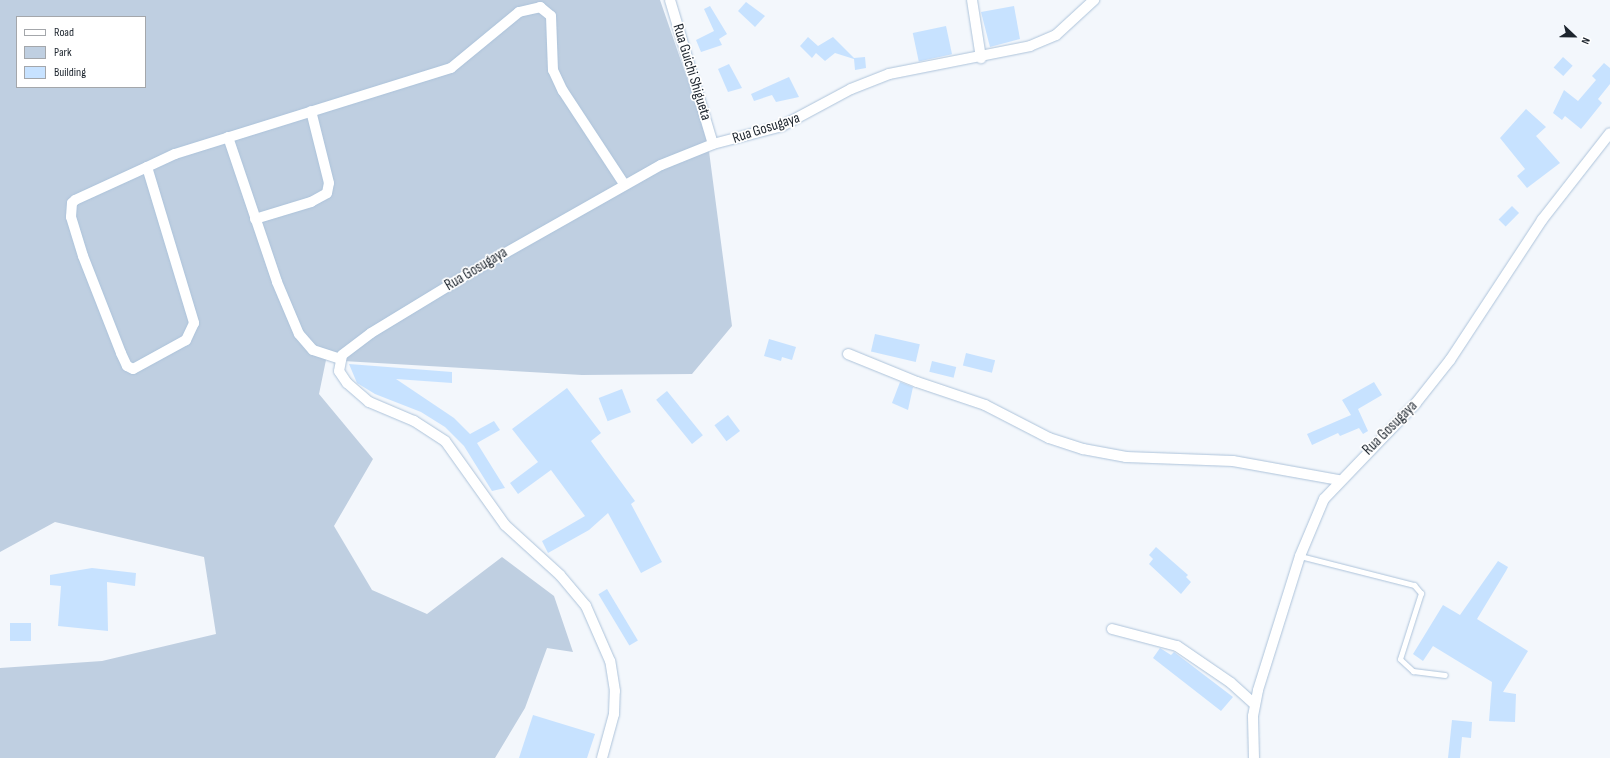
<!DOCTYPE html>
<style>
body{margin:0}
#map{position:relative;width:1610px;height:758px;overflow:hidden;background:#f3f7fc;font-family:"Sofia Sans Condensed",sans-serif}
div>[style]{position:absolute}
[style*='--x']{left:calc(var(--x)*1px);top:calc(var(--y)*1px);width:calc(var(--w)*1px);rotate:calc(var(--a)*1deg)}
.green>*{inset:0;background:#bfcfe1}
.building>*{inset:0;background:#c7e2ff;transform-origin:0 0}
.roads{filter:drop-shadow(0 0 1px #adc3da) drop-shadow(0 0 1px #adc3da)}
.service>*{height:5px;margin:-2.5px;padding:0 2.5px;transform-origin:2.5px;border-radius:2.5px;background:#fff}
.minor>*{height:10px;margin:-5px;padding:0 5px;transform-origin:5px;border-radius:5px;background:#fff}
span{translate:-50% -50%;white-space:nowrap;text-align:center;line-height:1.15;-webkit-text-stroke:3.5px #fff;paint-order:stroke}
.street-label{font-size:15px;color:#1c242d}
.legend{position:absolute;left:16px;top:16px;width:130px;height:72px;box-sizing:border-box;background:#fff;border:1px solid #a4a7ab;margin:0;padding:5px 7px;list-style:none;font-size:12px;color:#1c242d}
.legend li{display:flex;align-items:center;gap:8px;height:20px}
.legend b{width:20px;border:1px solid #a4a7ab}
.north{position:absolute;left:1554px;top:16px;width:40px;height:40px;-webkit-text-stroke:3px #fff;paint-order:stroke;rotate:112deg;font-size:11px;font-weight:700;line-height:16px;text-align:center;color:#1c242d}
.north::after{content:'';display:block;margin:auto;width:14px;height:18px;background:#1c242d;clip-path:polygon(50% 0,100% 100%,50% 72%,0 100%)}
</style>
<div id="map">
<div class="green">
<div style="clip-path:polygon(evenodd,0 0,660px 0,707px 136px,732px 326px,692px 374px,582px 375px,326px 360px,319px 394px,373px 459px,334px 526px,372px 590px,427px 614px,502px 557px,554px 596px,573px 652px,547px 648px,525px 708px,495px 758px,0 758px,0 668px,102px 661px,216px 634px,204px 557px,55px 522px,0 552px,0 0,17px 17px,145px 17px,145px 87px,17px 87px,17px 17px)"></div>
</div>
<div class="building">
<div style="clip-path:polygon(746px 2px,765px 16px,755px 27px,738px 11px)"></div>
<div style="clip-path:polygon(710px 6px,727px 34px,719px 39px,722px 45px,701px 52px,696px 40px,714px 31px,704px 9px)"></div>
<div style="clip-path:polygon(1014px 6px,1020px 39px,990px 47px,981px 12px)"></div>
<div style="left:946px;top:26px;width:29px;height:34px;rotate:78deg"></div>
<div style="clip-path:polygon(808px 37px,818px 46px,833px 37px,854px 58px,865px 57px,866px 68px,855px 70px,854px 59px,835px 53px,825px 61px,816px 53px,812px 58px,800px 46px)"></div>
<div style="left:1563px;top:57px;width:13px;height:14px;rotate:42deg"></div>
<div style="clip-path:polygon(1604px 63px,1610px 68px,1610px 84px,1598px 99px,1602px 103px,1586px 123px,1581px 129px,1565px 116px,1562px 120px,1553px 113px,1564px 90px,1578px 101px,1596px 80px,1592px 76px)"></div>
<div style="clip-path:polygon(729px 64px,742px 88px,728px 92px,718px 69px)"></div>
<div style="clip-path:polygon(789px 77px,799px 97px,776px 102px,772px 95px,754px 101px,751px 94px)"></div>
<div style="clip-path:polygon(1526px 109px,1546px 127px,1536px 136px,1560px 163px,1527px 188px,1517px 176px,1525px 169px,1500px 138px)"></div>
<div style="left:1512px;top:206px;width:10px;height:19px;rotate:45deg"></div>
<div style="left:875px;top:334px;width:46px;height:18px;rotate:13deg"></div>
<div style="clip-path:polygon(769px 339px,796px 347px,792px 360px,782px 357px,781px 361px,764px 356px)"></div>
<div style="left:966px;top:353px;width:30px;height:13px;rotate:14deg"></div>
<div style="left:932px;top:361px;width:25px;height:11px;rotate:14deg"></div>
<div style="clip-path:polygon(349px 364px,452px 372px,452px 383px,396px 379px,454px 418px,470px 434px,494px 421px,500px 430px,477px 443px,505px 488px,492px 491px,464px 446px,445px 427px,421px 412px,375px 394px,357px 383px)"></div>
<div style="clip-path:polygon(900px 382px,913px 387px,908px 410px,892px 403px)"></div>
<div style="clip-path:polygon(1374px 382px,1382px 395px,1358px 409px,1368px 431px,1363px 434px,1359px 428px,1340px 436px,1338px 433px,1312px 445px,1307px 434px,1351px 415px,1342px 400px)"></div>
<div style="clip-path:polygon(567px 388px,601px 433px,591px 441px,635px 501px,631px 504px,662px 562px,641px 573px,608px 513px,589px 530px,548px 553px,542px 541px,585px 516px,551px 470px,518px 494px,510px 483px,538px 462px,512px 429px)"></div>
<div style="left:622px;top:389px;width:25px;height:25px;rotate:69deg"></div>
<div style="left:667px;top:391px;width:57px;height:14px;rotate:51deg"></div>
<div style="left:728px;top:415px;width:20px;height:17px;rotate:53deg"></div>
<div style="clip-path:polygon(1156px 547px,1188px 575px,1186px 577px,1191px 582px,1181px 594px,1149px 564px,1153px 559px,1149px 555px)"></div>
<div style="clip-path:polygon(1498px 561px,1508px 567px,1506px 571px,1477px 619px,1528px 651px,1503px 692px,1516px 694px,1515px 722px,1489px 721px,1492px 682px,1433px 646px,1423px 661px,1413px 654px,1443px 605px,1460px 615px)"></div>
<div style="clip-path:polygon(92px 568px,136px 573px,135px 586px,107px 582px,108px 631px,58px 626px,61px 586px,50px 585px,50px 575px)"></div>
<div style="left:607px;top:589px;width:60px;height:10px;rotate:59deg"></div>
<div style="left:10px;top:623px;width:21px;height:18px"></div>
<div style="clip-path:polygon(1160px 648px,1171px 655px,1174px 652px,1233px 697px,1221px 711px,1153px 658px)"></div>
<div style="clip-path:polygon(533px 715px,595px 734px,587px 758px,519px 758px)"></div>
<div style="clip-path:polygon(1452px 720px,1472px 722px,1471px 738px,1462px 737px,1460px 758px,1448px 758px)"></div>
</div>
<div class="roads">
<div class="service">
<div style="--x:1300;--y:556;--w:118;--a:14.3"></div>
<div style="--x:1414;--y:585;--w:11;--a:49"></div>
<div style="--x:1421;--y:593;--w:69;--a:107.7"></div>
<div style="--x:1400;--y:659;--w:18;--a:43"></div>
<div style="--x:1413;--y:671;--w:32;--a:7"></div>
</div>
<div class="minor">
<div style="--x:670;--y:0;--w:150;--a:73.4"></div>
<div style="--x:972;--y:0;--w:59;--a:81.2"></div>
<div style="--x:228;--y:137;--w:153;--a:71.3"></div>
<div style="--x:277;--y:282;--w:56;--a:67.1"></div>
<div style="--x:299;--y:334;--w:21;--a:49"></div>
<div style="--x:313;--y:350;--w:29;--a:18"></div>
<div style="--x:147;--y:167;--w:163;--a:73.2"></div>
<div style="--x:194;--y:323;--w:19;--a:115"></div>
<div style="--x:186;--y:340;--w:60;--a:151.3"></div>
<div style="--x:133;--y:369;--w:7;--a:-153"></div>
<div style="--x:127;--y:366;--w:14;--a:-115"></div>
<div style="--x:121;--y:353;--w:104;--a:-111.4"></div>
<div style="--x:83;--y:256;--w:41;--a:-107.1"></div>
<div style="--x:71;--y:217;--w:14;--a:-86"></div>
<div style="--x:72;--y:203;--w:4;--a:-45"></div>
<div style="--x:75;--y:200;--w:79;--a:-24.6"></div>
<div style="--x:147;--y:167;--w:31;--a:-25"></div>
<div style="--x:175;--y:154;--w:289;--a:-17.3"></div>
<div style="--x:451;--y:68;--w:88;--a:-39.5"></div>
<div style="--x:519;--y:12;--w:22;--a:-13"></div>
<div style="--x:540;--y:7;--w:14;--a:39"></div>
<div style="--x:551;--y:16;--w:54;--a:87.9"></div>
<div style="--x:553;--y:70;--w:23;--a:65"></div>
<div style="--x:563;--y:91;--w:111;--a:56.7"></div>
<div style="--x:255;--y:219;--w:59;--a:-16.9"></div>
<div style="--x:311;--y:202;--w:18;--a:-29"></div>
<div style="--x:327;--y:193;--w:10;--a:-79"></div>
<div style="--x:329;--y:183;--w:74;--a:-104"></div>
<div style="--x:848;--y:354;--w:74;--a:22.1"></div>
<div style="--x:917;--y:382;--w:72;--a:18.7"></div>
<div style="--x:985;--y:405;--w:72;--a:27.3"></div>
<div style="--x:1049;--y:438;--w:36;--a:18"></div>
<div style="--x:1083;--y:449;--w:44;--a:10.5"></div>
<div style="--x:1126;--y:457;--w:107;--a:2.1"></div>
<div style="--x:1233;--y:461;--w:108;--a:10.2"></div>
<div style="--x:1112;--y:629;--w:67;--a:14.7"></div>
<div style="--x:1177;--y:646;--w:65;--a:34.4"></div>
<div style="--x:1231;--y:683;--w:31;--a:42"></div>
<div style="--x:602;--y:758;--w:46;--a:-74.7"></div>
<div style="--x:614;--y:714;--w:23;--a:-88"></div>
<div style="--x:615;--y:691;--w:30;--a:-99"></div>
<div style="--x:610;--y:661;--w:60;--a:-113.6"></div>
<div style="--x:586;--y:606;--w:40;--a:-130"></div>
<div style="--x:560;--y:575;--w:74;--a:-137.7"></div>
<div style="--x:505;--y:525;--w:103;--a:-125.5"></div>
<div style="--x:445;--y:441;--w:37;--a:-147"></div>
<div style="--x:414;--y:421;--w:49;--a:-157.1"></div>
<div style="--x:369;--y:402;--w:29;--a:-139"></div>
<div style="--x:347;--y:383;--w:14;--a:-124"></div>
<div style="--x:339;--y:371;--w:16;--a:-79"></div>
<div style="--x:342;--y:355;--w:36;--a:-37"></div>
<div style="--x:371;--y:333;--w:108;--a:-31.3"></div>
<div style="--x:463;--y:277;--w:227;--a:-29.5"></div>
<div style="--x:661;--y:165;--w:56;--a:-22"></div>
<div style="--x:713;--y:144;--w:71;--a:-14.6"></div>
<div style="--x:782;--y:126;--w:78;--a:-28.2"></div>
<div style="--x:851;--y:89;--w:41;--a:-21.5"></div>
<div style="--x:889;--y:74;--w:144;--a:-11.2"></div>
<div style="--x:1030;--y:46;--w:28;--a:-23"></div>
<div style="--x:1056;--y:35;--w:52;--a:-42.6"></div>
<div style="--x:1254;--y:758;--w:42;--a:-91.4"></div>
<div style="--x:1253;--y:716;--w:26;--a:-79"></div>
<div style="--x:1258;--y:690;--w:140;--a:-72.6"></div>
<div style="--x:1300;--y:556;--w:62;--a:-67.2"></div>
<div style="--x:1324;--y:499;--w:133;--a:-46.2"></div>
<div style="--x:1416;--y:403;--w:55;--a:-51.7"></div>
<div style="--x:1450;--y:360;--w:168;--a:-56.7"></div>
<div style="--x:1542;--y:220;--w:110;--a:-52"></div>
</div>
</div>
<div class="street-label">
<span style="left:692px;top:72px;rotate:73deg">Rua Guichi Shigueta</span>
<span style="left:766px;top:128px;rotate:-18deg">Rua Gosugaya</span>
<span style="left:476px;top:269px;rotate:-31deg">Rua Gosugaya</span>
<span style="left:1390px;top:428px;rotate:-45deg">Rua Gosugaya</span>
</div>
<ul class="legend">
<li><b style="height:5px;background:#fff"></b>Road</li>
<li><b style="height:11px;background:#bfcfe1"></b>Park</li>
<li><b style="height:11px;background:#c7e2ff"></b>Building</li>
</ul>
<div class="north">N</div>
</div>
